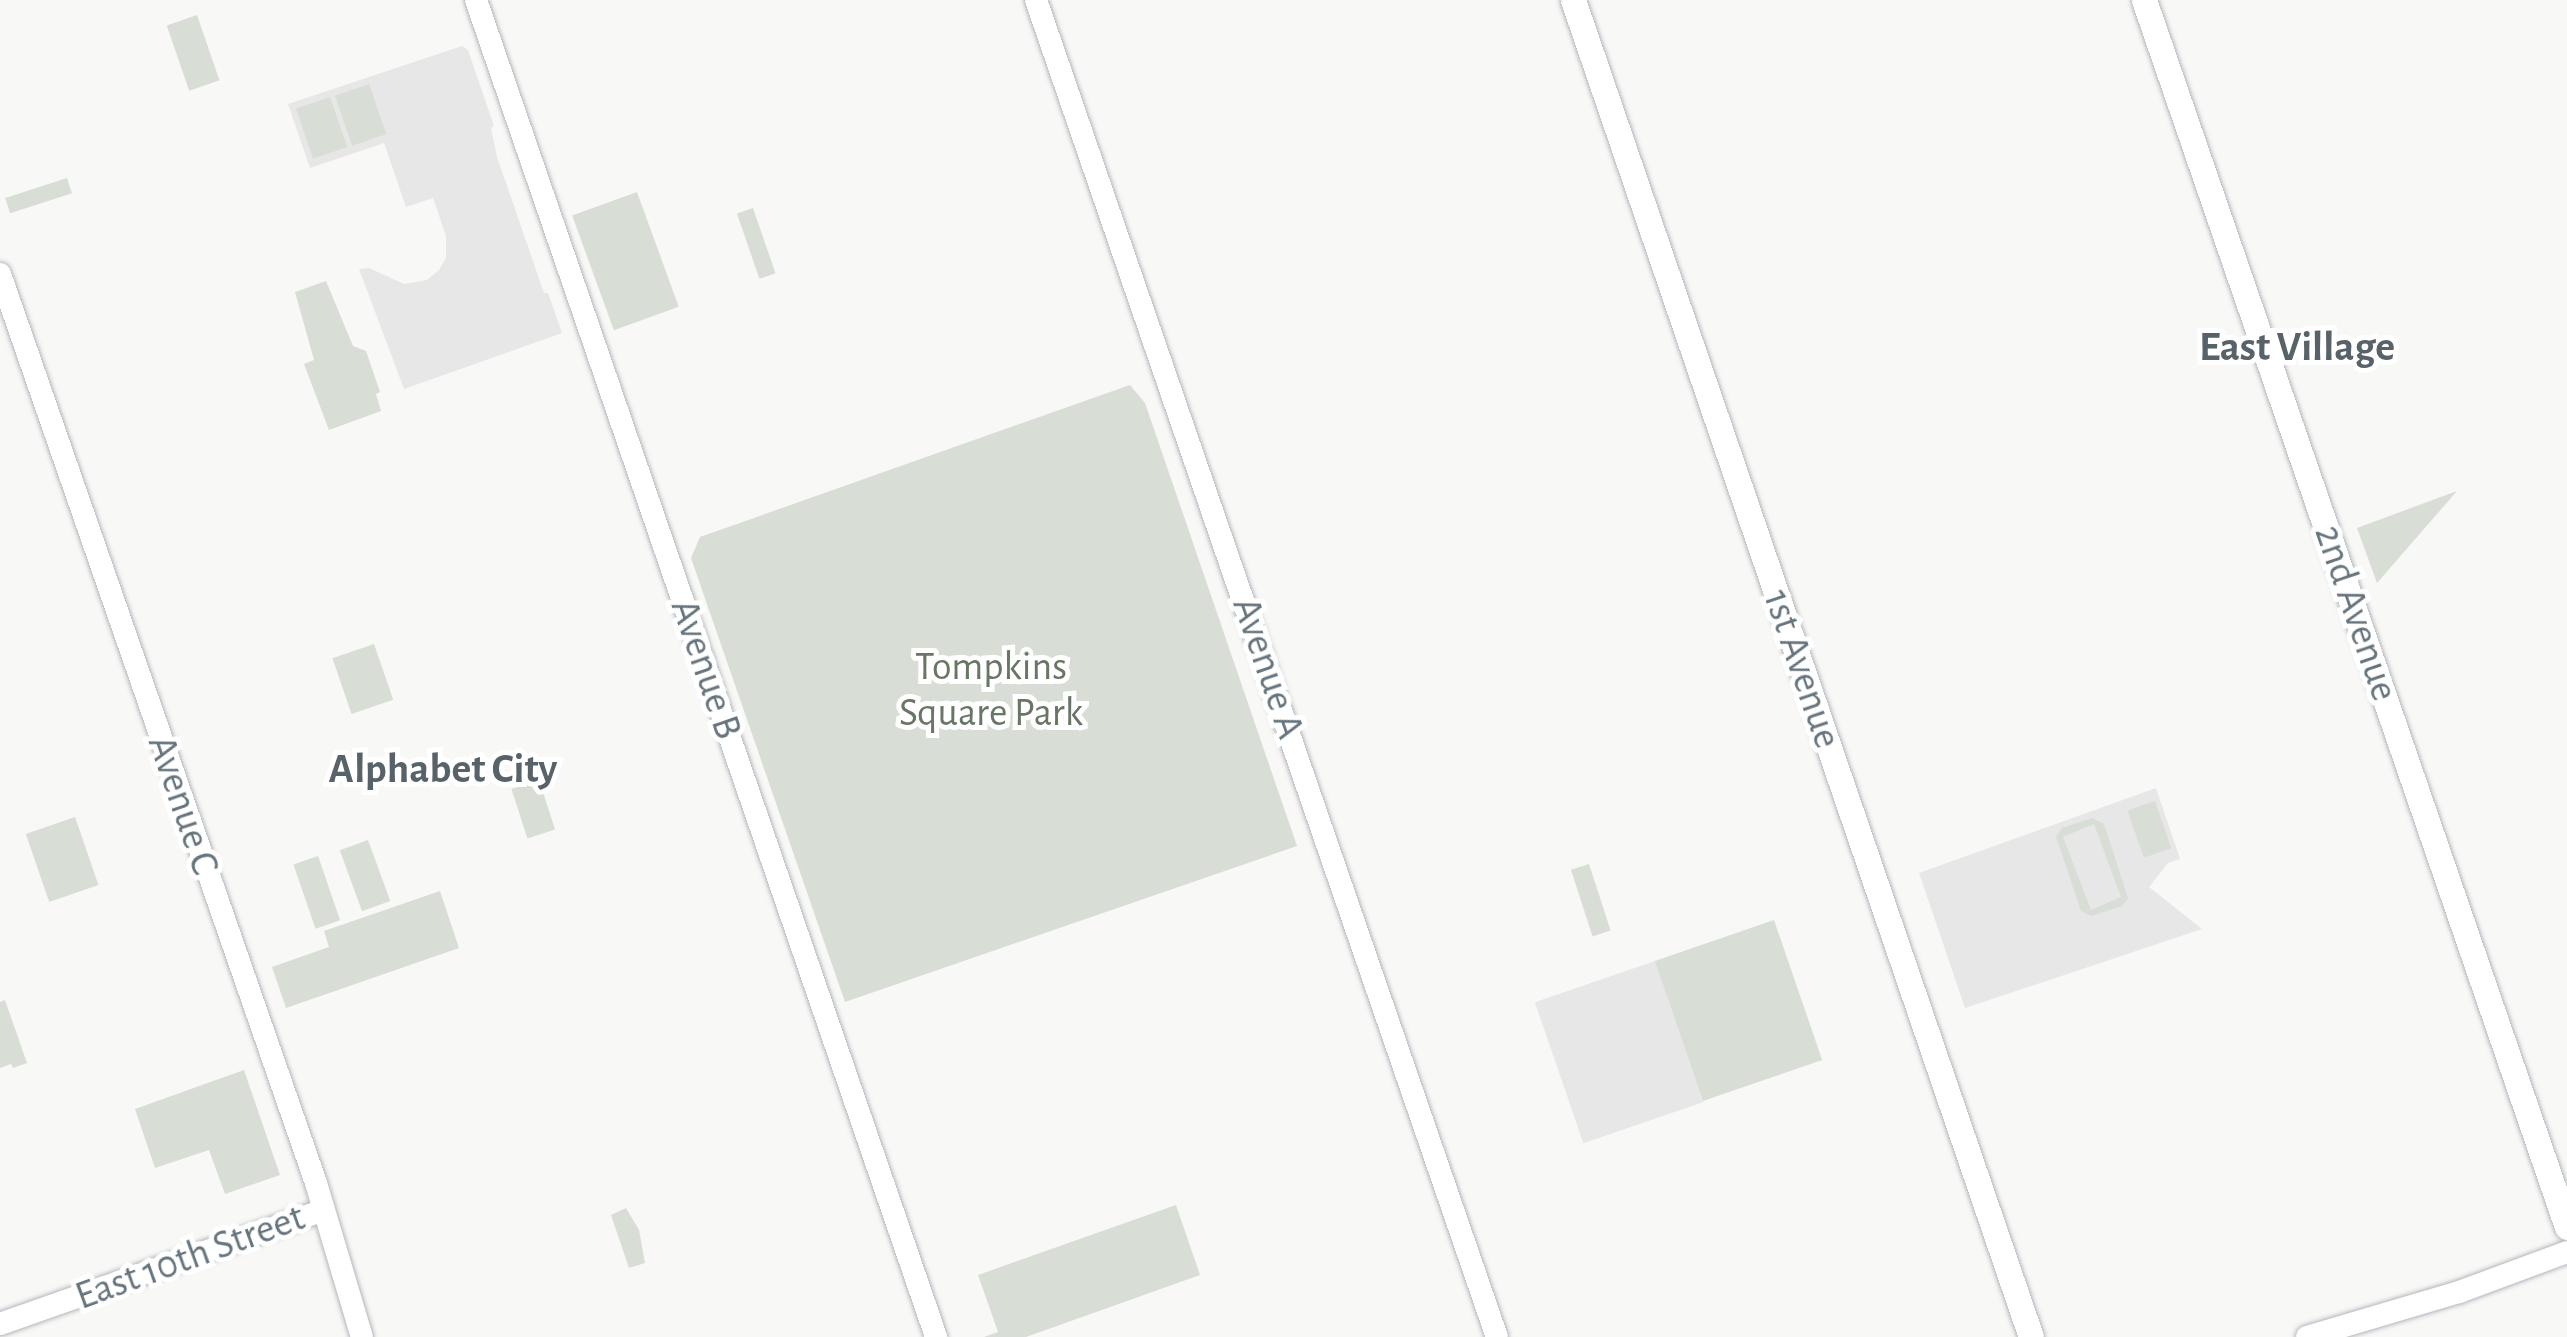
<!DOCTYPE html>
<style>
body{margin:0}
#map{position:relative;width:2567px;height:1337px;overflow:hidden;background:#f8f8f6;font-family:"Alegreya Sans",sans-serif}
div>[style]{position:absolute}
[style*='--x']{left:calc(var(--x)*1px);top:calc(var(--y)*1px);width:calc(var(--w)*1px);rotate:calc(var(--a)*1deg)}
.built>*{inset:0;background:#e6e7e6;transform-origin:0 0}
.green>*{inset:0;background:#d8ddd6;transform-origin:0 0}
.roads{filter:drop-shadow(0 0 2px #b3b8bb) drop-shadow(0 0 2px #b3b8bb)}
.secondary>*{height:22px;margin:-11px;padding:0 11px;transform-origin:11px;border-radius:11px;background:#fff}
.primary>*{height:25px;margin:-12.5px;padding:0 12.5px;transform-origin:12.5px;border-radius:12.5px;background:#fff}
span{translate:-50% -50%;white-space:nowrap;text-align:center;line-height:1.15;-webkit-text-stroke:10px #fff;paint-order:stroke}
.street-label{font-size:40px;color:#66747d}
.park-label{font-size:40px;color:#687665}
.neighbourhood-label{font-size:42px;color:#586269;font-weight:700}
</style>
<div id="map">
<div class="built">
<div style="clip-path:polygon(462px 46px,468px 50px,494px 126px,491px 128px,497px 157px,544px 293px,548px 293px,562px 333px,404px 389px,359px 269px,369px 268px,404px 284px,427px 280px,439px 270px,446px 258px,446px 236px,433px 198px,406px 207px,384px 143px,310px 168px,288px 104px)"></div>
<div style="clip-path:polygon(2156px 788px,2180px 859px,2168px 863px,2149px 887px,2202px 929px,1965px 1008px,1919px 873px)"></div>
<div style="left:1655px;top:961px;width:149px;height:127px;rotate:71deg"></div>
</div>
<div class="green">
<div style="left:197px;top:15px;width:69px;height:32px;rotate:71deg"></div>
<div style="left:369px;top:84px;width:53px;height:36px;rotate:71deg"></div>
<div style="left:330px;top:97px;width:53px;height:36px;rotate:71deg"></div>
<div style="left:67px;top:178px;width:16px;height:65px;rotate:72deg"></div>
<div style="left:637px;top:192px;width:122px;height:69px;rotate:70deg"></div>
<div style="left:753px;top:208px;width:69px;height:17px;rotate:71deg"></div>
<div style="clip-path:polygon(326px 281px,353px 346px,366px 351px,380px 392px,376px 394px,381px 411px,329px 430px,304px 364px,314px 360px,295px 292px)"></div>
<div style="clip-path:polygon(1130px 385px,1145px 403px,1297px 846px,845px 1002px,691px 558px,700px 537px)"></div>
<div style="clip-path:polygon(2457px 491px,2377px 583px,2357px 528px)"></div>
<div style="left:374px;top:644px;width:59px;height:44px;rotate:71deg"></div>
<div style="left:539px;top:780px;width:52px;height:29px;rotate:72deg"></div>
<div style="left:2155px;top:801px;width:50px;height:29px;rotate:71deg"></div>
<div style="left:75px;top:817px;width:72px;height:52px;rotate:71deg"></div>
<div style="clip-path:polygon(evenodd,2092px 818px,2104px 824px,2128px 898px,2122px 906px,2091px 916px,2081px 911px,2056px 837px,2062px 828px,2092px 818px,2094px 824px,2121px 897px,2091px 910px,2063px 837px,2094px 824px)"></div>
<div style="left:368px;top:840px;width:65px;height:30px;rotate:70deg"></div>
<div style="left:318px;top:856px;width:68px;height:26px;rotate:71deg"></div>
<div style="left:1589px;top:864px;width:70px;height:19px;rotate:72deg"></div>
<div style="clip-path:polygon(440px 891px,459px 948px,286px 1008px,272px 967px,329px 947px,324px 931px)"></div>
<div style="left:1774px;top:920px;width:148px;height:126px;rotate:71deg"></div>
<div style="clip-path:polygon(5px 1000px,27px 1063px,13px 1068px,11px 1064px,0 1068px,0 1002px)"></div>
<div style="clip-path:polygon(244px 1070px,280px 1175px,225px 1194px,209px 1150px,155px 1168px,135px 1109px)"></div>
<div style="clip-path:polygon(1176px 1205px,1200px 1275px,1026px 1337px,984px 1337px,998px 1332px,978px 1275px)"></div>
<div style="clip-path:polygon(626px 1208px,639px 1230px,645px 1263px,629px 1268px,611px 1215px)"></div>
</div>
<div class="roads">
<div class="secondary">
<div style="--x:476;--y:0;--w:1414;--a:71.01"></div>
<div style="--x:1036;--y:0;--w:1414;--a:70.98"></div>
<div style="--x:0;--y:274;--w:962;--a:70.83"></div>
<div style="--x:316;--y:1183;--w:161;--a:73.4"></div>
<div style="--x:0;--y:1324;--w:343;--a:-19.4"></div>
<div style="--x:2307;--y:1337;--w:159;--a:-16.5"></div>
<div style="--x:2459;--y:1292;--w:115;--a:-20.3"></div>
</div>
<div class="primary">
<div style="--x:1573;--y:0;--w:1413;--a:71.09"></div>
<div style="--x:2144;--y:0;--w:1298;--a:70.98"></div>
</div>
</div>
<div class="street-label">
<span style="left:2356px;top:613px;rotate:71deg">2nd Avenue</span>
<span style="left:1268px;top:668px;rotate:71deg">Avenue A</span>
<span style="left:706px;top:669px;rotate:71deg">Avenue B</span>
<span style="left:1802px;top:669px;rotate:71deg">1st Avenue</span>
<span style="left:183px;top:805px;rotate:71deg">Avenue C</span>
<span style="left:190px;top:1257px;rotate:-20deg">East 10th Street</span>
</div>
<div class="park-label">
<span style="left:991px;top:690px">Tompkins<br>Square Park</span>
</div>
<div class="neighbourhood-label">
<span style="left:2297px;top:347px">East Village</span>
<span style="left:443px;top:769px">Alphabet City</span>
</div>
</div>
